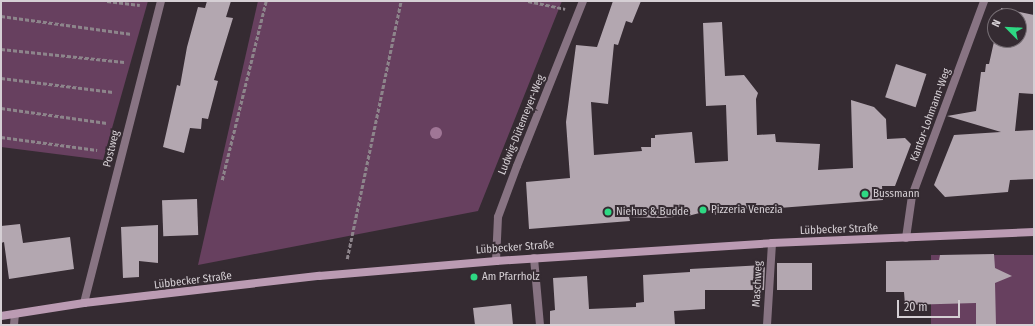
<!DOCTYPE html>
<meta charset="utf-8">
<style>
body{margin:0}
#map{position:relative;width:1035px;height:326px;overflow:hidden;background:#352b32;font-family:"Fira Sans Condensed",sans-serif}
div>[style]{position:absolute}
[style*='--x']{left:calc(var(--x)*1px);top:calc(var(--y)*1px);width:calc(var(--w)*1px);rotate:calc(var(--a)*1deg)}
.green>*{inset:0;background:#67405f;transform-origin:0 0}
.building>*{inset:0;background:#b3a7b0;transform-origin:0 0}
.path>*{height:2.5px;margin-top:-1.25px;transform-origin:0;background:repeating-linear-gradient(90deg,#8d858b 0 4px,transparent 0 6px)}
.street>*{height:8px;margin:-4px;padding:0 4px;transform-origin:4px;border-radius:4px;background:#887483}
.secondary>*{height:8px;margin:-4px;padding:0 4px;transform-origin:4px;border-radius:4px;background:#bb9bb3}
.trees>*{width:12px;height:12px;margin:-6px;border-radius:50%;background:#a07696}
.dots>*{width:11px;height:11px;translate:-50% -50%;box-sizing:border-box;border:2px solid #352b32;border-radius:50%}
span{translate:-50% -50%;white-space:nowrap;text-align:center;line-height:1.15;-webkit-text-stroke:4px #352b32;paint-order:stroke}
.street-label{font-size:11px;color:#d5cfd4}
.poi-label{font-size:11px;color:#d5cfd4}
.left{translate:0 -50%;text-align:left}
.frame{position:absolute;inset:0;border:2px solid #d5cfd4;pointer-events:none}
.north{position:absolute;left:987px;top:8px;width:40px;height:40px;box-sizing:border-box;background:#352b32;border:1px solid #756d73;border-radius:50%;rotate:294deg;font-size:11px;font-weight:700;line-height:16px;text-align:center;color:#d5cfd4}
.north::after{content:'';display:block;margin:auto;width:14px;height:18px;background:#2ed883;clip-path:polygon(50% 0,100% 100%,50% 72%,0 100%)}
.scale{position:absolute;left:897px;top:300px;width:63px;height:18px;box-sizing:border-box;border:2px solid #d5cfd4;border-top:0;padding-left:5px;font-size:12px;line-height:14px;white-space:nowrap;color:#d5cfd4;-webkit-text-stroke:3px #352b32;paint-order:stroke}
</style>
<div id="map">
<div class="green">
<div style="clip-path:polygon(1px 1px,148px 1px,103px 160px,1px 147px)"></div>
<div style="clip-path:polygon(258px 1px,562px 1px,478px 211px,198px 265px)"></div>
<div style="left:1034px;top:255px;width:70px;height:103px;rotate:90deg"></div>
</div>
<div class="building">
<div style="clip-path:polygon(207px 1px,231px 1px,226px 17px,233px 18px,214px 80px,218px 81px,208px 119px,202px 118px,201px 129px,190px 128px,184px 153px,163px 147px,177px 85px,180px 86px,187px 47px,198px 7px,205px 8px)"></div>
<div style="clip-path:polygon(613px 1px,641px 1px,632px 23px,626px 21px,618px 45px,614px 44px,608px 104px,591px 102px,594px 155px,642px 151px,641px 147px,651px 147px,651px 138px,655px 138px,655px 135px,692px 132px,695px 163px,728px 161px,726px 105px,706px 106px,703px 23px,722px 22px,725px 76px,744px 75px,758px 93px,756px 99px,757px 135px,775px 134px,776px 142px,820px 144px,818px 170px,853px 168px,851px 100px,874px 107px,886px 119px,887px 139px,905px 138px,911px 144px,895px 186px,882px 186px,883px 200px,779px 208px,731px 209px,731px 214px,712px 215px,711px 210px,688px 216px,660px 218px,629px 217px,630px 221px,529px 229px,526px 182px,570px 178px,566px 122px,576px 45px,597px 47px)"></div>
<div style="clip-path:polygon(1001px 8px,1034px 15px,1034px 94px,1019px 93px,1015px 131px,1034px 130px,1034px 179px,1010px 180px,1008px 192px,945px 197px,934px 185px,954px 135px,1001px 132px,947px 116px,976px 111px,981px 72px,985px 72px,986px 64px,989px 64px,995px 37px,995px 40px,1019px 40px,1019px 16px,1000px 16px)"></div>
<div style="left:896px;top:64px;width:32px;height:35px;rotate:18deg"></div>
<div style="left:197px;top:199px;width:36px;height:35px;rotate:88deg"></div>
<div style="clip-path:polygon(20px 224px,23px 243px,70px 237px,74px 269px,9px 279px,4px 242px,1px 243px,1px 226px)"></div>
<div style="clip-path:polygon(158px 225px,158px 263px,139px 261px,139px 277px,123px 278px,121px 227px)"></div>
<div style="clip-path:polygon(994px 254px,995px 268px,1012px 276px,995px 283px,996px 325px,976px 325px,976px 303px,905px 305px,904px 292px,886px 292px,886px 261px,939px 260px,940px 255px)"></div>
<div style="left:777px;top:263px;width:35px;height:27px"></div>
<div style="clip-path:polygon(765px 265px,764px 290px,705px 290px,705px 309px,674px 311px,675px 325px,550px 325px,550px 311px,555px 310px,553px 278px,587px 276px,589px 309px,636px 307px,636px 303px,644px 302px,643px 275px,690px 272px,690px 269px)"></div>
<div style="clip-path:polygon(511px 304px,513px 325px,475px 325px,473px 308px)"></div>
</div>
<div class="path">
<div style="--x:107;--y:1;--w:33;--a:7"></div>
<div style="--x:528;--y:1;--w:38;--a:12"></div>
<div style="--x:1;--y:16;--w:132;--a:7.8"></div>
<div style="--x:1;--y:49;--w:124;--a:6"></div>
<div style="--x:1;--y:78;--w:113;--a:7.1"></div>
<div style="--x:1;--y:108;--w:107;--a:8.1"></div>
<div style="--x:1;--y:137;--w:97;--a:7.7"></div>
<div style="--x:222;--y:180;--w:184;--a:-76.2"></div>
<div style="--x:347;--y:259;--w:264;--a:-78.2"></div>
</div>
<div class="street">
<div style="--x:906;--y:238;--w:42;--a:-81.9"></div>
<div style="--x:912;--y:196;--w:208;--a:-69.7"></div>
<div style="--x:534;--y:258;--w:67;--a:84.9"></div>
<div style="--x:496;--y:261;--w:44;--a:-87.4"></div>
<div style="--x:498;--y:217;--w:54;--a:-69.6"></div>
<div style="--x:517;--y:166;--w:178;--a:-68.2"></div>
<div style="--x:84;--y:303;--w:312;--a:-75.7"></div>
<div style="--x:14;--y:325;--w:11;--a:-85"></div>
<div style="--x:767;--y:325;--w:82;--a:-86.5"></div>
</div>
<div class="secondary">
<div style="--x:1;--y:316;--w:84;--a:-8.9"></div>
<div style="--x:84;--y:303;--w:237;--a:-6.6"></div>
<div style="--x:319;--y:276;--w:178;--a:-4.8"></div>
<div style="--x:496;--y:261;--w:277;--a:-3.7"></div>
<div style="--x:772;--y:243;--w:262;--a:-2.4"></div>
</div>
<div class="trees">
<div style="left:436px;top:133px"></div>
</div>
<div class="dots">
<div style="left:865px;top:194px;background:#2ed883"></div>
<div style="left:703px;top:210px;background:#2ed883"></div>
<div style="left:608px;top:212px;background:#2ed883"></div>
<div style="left:474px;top:277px;background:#2ed883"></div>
</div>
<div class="street-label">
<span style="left:931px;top:115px;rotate:-70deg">Kantor-Lohmann-Weg</span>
<span style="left:522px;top:125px;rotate:-68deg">Ludwig-Dütemeyer-Weg</span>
<span style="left:112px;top:149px;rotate:-76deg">Postweg</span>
<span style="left:839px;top:230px;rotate:-2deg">Lübbecker Straße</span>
<span style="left:515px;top:248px;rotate:-4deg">Lübbecker Straße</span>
<span style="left:193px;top:281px;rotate:-7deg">Lübbecker Straße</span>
<span style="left:758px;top:284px;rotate:-87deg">Maschweg</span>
</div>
<div class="poi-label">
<span class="left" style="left:873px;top:194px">Bussmann</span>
<span class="left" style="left:711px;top:210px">Pizzeria Venezia</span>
<span class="left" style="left:616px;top:212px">Niehus &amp; Budde</span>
<span class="left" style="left:482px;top:277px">Am Pfarrholz</span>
</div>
<div class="frame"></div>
<div class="north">N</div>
<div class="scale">20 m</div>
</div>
